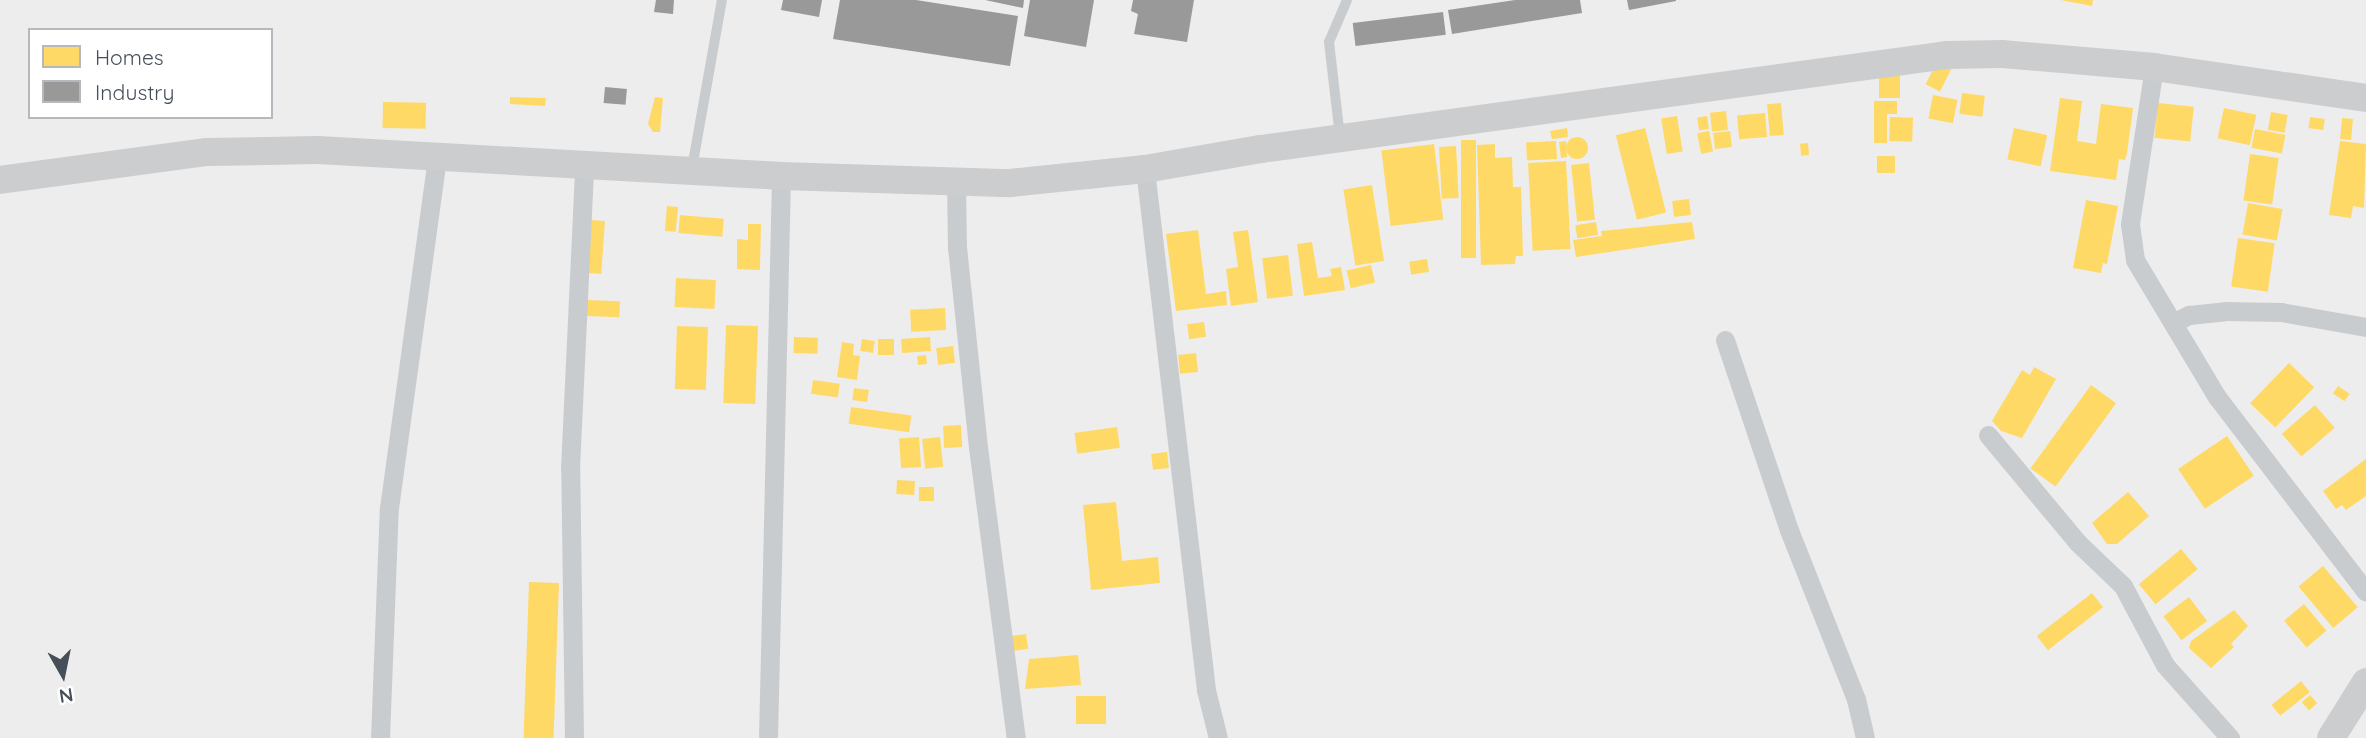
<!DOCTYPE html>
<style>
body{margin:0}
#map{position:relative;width:2366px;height:738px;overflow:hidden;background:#eeeded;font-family:Quicksand,sans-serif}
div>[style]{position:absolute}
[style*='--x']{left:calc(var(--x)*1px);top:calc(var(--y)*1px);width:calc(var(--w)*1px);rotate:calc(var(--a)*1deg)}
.homes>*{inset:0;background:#ffd966;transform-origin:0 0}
.round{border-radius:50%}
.industry>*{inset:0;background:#999;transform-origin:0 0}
.lane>*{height:10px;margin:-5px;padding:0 5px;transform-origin:5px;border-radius:5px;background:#c9ccce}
.street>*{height:19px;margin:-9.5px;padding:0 9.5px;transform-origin:9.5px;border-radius:9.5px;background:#c9ccce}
.secondary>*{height:28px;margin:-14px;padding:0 14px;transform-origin:14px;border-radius:14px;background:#cbcdcf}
span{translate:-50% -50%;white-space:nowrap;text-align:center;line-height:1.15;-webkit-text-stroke:7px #fff;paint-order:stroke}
.legend{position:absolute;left:28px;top:28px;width:245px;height:91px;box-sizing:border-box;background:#fff;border:2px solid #b5b8bc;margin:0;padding:9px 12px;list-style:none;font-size:21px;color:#464e58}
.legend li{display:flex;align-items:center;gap:14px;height:35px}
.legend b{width:35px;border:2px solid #b5b8bc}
.north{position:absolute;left:28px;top:640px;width:70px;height:70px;-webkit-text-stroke:5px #fff;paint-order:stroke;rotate:171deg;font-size:19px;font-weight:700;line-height:28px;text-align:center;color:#464e58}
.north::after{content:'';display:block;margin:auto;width:24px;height:32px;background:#464e58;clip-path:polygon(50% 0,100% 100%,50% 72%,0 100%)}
</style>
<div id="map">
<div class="homes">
<div style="clip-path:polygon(2061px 0,2093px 0,2092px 6px)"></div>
<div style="left:1937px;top:62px;width:16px;height:25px;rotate:27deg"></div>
<div style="left:1879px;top:74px;width:21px;height:24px"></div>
<div style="left:1962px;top:93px;width:23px;height:21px;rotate:7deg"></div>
<div style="left:1933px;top:95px;width:25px;height:24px;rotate:11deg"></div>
<div style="clip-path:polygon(510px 97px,546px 98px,545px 106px,510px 104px)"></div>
<div style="clip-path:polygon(655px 97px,663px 98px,660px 132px,653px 132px,648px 124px)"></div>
<div style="clip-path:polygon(2060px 98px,2082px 101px,2077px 141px,2096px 144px,2101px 104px,2133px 108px,2127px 153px,2125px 160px,2119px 159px,2116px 180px,2050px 171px)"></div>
<div style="clip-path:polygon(1874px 101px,1897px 101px,1897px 114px,1887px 114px,1887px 143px,1874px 143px)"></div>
<div style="left:383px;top:102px;width:43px;height:26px;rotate:1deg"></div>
<div style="left:1781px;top:103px;width:32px;height:14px;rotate:85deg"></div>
<div style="left:2158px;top:103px;width:36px;height:35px;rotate:6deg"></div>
<div style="left:2224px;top:108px;width:33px;height:31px;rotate:12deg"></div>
<div style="left:1726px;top:111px;width:19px;height:16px;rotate:84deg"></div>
<div style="left:2271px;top:112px;width:17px;height:18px;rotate:10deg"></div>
<div style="left:1765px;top:113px;width:24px;height:28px;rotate:85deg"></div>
<div style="left:1677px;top:116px;width:36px;height:16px;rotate:81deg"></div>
<div style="left:1707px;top:116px;width:13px;height:10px;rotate:81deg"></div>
<div style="left:1890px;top:117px;width:23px;height:24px;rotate:2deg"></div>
<div style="left:2310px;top:117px;width:15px;height:11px;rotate:8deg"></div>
<div style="left:2342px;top:118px;width:11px;height:21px;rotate:5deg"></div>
<div style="clip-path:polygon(1567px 128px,1568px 137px,1552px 139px,1550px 131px)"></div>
<div style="left:1645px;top:128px;width:87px;height:30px;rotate:76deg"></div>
<div style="left:2014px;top:128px;width:34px;height:32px;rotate:12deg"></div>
<div style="left:2255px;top:129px;width:31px;height:19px;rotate:11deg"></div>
<div style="left:1709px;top:131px;width:21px;height:12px;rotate:79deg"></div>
<div style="left:1730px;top:131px;width:16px;height:17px;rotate:83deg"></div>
<div class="round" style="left:1566px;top:137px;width:22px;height:22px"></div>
<div style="left:1461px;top:140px;width:15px;height:118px"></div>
<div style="left:1556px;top:141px;width:18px;height:30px;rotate:87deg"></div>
<div style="clip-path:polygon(1566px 141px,1567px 157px,1561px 158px,1559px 142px)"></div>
<div style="clip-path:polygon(2340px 141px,2366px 144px,2364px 208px,2353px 206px,2351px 218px,2329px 215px)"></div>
<div style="left:1808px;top:143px;width:12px;height:8px;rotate:85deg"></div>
<div style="left:1434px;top:144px;width:76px;height:53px;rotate:83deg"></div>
<div style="clip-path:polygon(1495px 144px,1495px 158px,1512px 157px,1513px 187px,1521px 187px,1523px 256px,1516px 256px,1515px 264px,1481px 265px,1477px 145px)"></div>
<div style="left:1456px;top:146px;width:52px;height:17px;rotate:87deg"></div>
<div style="left:2250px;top:154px;width:29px;height:47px;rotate:8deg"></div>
<div style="left:1895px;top:156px;width:17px;height:18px;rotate:90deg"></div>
<div style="left:1566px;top:161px;width:88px;height:38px;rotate:87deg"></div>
<div style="left:1589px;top:163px;width:57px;height:18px;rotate:84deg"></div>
<div style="left:1372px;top:185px;width:77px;height:29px;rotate:81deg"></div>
<div style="left:1689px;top:199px;width:16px;height:17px;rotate:83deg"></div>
<div style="clip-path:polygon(2086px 200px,2118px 206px,2107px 264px,2103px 263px,2101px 273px,2073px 268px)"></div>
<div style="left:2248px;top:203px;width:35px;height:32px;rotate:10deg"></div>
<div style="left:667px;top:206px;width:11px;height:25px;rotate:5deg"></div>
<div style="left:680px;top:215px;width:44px;height:18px;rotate:5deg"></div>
<div style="left:590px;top:220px;width:15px;height:53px;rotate:4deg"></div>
<div style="left:1596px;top:222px;width:13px;height:21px;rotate:81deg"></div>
<div style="clip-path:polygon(1692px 222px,1695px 239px,1576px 257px,1573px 240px,1602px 236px,1601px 231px)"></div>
<div style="clip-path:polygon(748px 224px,761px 224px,760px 270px,737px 269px,737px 239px,748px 240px)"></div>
<div style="clip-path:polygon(1198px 230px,1206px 294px,1226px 291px,1227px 305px,1176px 311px,1166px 234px)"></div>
<div style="clip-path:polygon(1248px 230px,1258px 302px,1231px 306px,1226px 269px,1238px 267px,1233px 232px)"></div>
<div style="left:2238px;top:238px;width:37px;height:49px;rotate:8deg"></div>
<div style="clip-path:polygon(1312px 242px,1318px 278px,1332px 276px,1330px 269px,1341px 267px,1345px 290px,1304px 296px,1297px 244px)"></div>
<div style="left:1288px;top:255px;width:41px;height:26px;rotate:83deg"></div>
<div style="left:1427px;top:259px;width:13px;height:18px;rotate:81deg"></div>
<div style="left:1371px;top:265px;width:18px;height:25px;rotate:77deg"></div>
<div style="left:676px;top:278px;width:40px;height:29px;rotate:3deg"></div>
<div style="left:587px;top:300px;width:33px;height:16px;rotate:2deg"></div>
<div style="left:945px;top:308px;width:22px;height:35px;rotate:87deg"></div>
<div style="left:1204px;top:322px;width:15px;height:17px;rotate:82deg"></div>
<div style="left:726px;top:325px;width:32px;height:78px;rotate:2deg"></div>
<div style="left:677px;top:326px;width:31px;height:63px;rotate:2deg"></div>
<div style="left:794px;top:337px;width:24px;height:16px;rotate:2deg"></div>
<div style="left:930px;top:337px;width:14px;height:29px;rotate:86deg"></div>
<div style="left:862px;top:339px;width:13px;height:12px;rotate:9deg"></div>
<div style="left:878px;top:339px;width:16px;height:16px"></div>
<div style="clip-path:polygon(842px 342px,854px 344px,853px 355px,860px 356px,857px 380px,837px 377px)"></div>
<div style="left:953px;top:346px;width:17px;height:17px;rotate:83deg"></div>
<div style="left:1196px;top:353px;width:19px;height:18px;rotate:84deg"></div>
<div style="left:926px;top:355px;width:9px;height:9px;rotate:84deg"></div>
<div style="left:2289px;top:363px;width:35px;height:56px;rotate:44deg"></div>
<div style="clip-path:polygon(2034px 367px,2056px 379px,2022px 438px,2001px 431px,1992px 421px,2022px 370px,2030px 375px)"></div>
<div style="left:813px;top:380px;width:27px;height:14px;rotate:8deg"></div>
<div style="left:2091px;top:385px;width:31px;height:103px;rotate:36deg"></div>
<div style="left:2338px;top:386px;width:14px;height:9px;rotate:34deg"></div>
<div style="left:854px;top:388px;width:15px;height:12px;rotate:8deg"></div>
<div style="left:2315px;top:405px;width:30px;height:44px;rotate:49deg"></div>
<div style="left:851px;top:407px;width:61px;height:17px;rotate:8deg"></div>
<div style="left:961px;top:425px;width:22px;height:18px;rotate:87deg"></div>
<div style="left:1117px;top:427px;width:21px;height:43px;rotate:82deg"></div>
<div style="left:2227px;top:436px;width:48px;height:59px;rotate:56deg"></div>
<div style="left:919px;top:437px;width:30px;height:20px;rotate:86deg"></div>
<div style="left:940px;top:437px;width:30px;height:18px;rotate:84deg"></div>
<div style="left:1167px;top:452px;width:16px;height:16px;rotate:83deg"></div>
<div style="clip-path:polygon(2366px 459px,2366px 496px,2346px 510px,2342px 505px,2336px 509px,2323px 491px)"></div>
<div style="left:897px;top:480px;width:18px;height:14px;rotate:3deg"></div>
<div style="left:919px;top:487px;width:15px;height:14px"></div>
<div style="clip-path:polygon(2128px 492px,2149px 516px,2117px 544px,2107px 544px,2092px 523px)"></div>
<div style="clip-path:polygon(1116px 502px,1122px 561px,1158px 557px,1160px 583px,1091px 590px,1083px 505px)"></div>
<div style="left:2181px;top:549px;width:26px;height:55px;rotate:50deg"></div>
<div style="left:2323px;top:566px;width:54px;height:32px;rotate:50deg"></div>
<div style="left:529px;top:582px;width:30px;height:156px;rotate:2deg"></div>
<div style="left:2092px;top:593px;width:18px;height:70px;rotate:52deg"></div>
<div style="left:2189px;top:597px;width:30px;height:32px;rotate:53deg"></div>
<div style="left:2304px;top:604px;width:35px;height:26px;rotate:50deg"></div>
<div style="clip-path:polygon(2234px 610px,2248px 626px,2231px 644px,2234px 647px,2211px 668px,2189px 648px,2191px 641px)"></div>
<div style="left:1026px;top:634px;width:15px;height:17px;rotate:82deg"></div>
<div style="clip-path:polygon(1078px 655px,1081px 685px,1025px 689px,1029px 659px)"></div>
<div style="left:2301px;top:681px;width:14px;height:38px;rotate:51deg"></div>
<div style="left:2310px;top:695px;width:11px;height:11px;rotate:49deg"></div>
<div style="left:1076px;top:696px;width:30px;height:28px"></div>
</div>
<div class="industry">
<div style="clip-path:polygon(656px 0,674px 0,673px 14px,654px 12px)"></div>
<div style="clip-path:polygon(783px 0,822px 0,819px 17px,781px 10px)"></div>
<div style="clip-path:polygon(840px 0,916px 0,1018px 16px,1010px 66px,833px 39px)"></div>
<div style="clip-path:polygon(985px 0,1024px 0,1023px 8px)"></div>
<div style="clip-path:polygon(1030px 0,1094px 0,1086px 47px,1024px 36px)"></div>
<div style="clip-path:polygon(1133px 0,1194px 0,1187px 42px,1134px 34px,1138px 14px,1131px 11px)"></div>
<div style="clip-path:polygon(1515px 0,1580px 0,1582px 13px,1452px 34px,1448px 10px)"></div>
<div style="clip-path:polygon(1627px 0,1676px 0,1676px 1px,1629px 10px)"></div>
<div style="left:1443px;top:12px;width:23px;height:91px;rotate:83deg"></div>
<div style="left:605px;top:87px;width:22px;height:16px;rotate:5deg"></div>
</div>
<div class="lane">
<div style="--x:1340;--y:137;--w:96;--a:-96.6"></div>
<div style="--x:1329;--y:42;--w:46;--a:-66.8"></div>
<div style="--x:692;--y:168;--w:171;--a:-79.9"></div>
</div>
<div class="street">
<div style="--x:2154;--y:67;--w:159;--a:98.7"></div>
<div style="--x:2130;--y:224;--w:36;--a:82"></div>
<div style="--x:2135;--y:260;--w:160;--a:59.1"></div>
<div style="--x:2217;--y:397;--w:245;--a:52.6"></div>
<div style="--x:1145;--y:169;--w:525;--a:83.32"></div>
<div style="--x:1206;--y:690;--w:49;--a:76"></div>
<div style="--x:956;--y:184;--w:63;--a:89.1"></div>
<div style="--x:957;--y:247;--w:201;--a:84"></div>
<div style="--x:978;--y:447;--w:293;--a:82.6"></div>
<div style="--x:2173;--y:323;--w:18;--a:-27"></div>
<div style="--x:2189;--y:315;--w:36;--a:-6"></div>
<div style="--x:2225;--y:311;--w:56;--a:1"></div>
<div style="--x:2281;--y:312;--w:86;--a:10"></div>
<div style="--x:1725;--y:340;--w:200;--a:71.4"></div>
<div style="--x:1789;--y:530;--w:182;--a:68.4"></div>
<div style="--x:1856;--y:699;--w:40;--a:77"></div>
<div style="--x:1988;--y:435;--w:139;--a:50.2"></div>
<div style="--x:2077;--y:542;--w:64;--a:43.7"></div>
<div style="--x:2123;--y:586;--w:89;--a:62"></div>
<div style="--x:2165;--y:665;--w:98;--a:48.3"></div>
<div style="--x:380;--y:738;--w:230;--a:-87.8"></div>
<div style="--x:389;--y:508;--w:355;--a:-82.2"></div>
<div style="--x:574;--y:738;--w:270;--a:-90.8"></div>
<div style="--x:570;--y:468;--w:301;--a:-87.3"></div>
<div style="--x:768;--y:738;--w:562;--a:-88.67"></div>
</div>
<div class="secondary">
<div style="--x:0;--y:180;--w:209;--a:-7.7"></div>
<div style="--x:207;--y:152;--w:111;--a:-1"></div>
<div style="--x:318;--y:150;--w:464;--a:3.2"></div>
<div style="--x:781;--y:176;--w:229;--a:1.8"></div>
<div style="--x:1010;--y:183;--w:136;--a:-5.9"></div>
<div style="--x:1145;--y:169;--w:118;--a:-9.8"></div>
<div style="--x:1261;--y:149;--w:692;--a:-7.8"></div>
<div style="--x:1947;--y:55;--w:55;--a:-1"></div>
<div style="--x:2002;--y:54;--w:153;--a:4.9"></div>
<div style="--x:2154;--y:67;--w:214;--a:8.3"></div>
<div style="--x:2331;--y:738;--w:66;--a:-58"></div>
</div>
<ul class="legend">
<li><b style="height:19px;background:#ffd966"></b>Homes</li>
<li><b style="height:19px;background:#999"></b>Industry</li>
</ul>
<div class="north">N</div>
</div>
